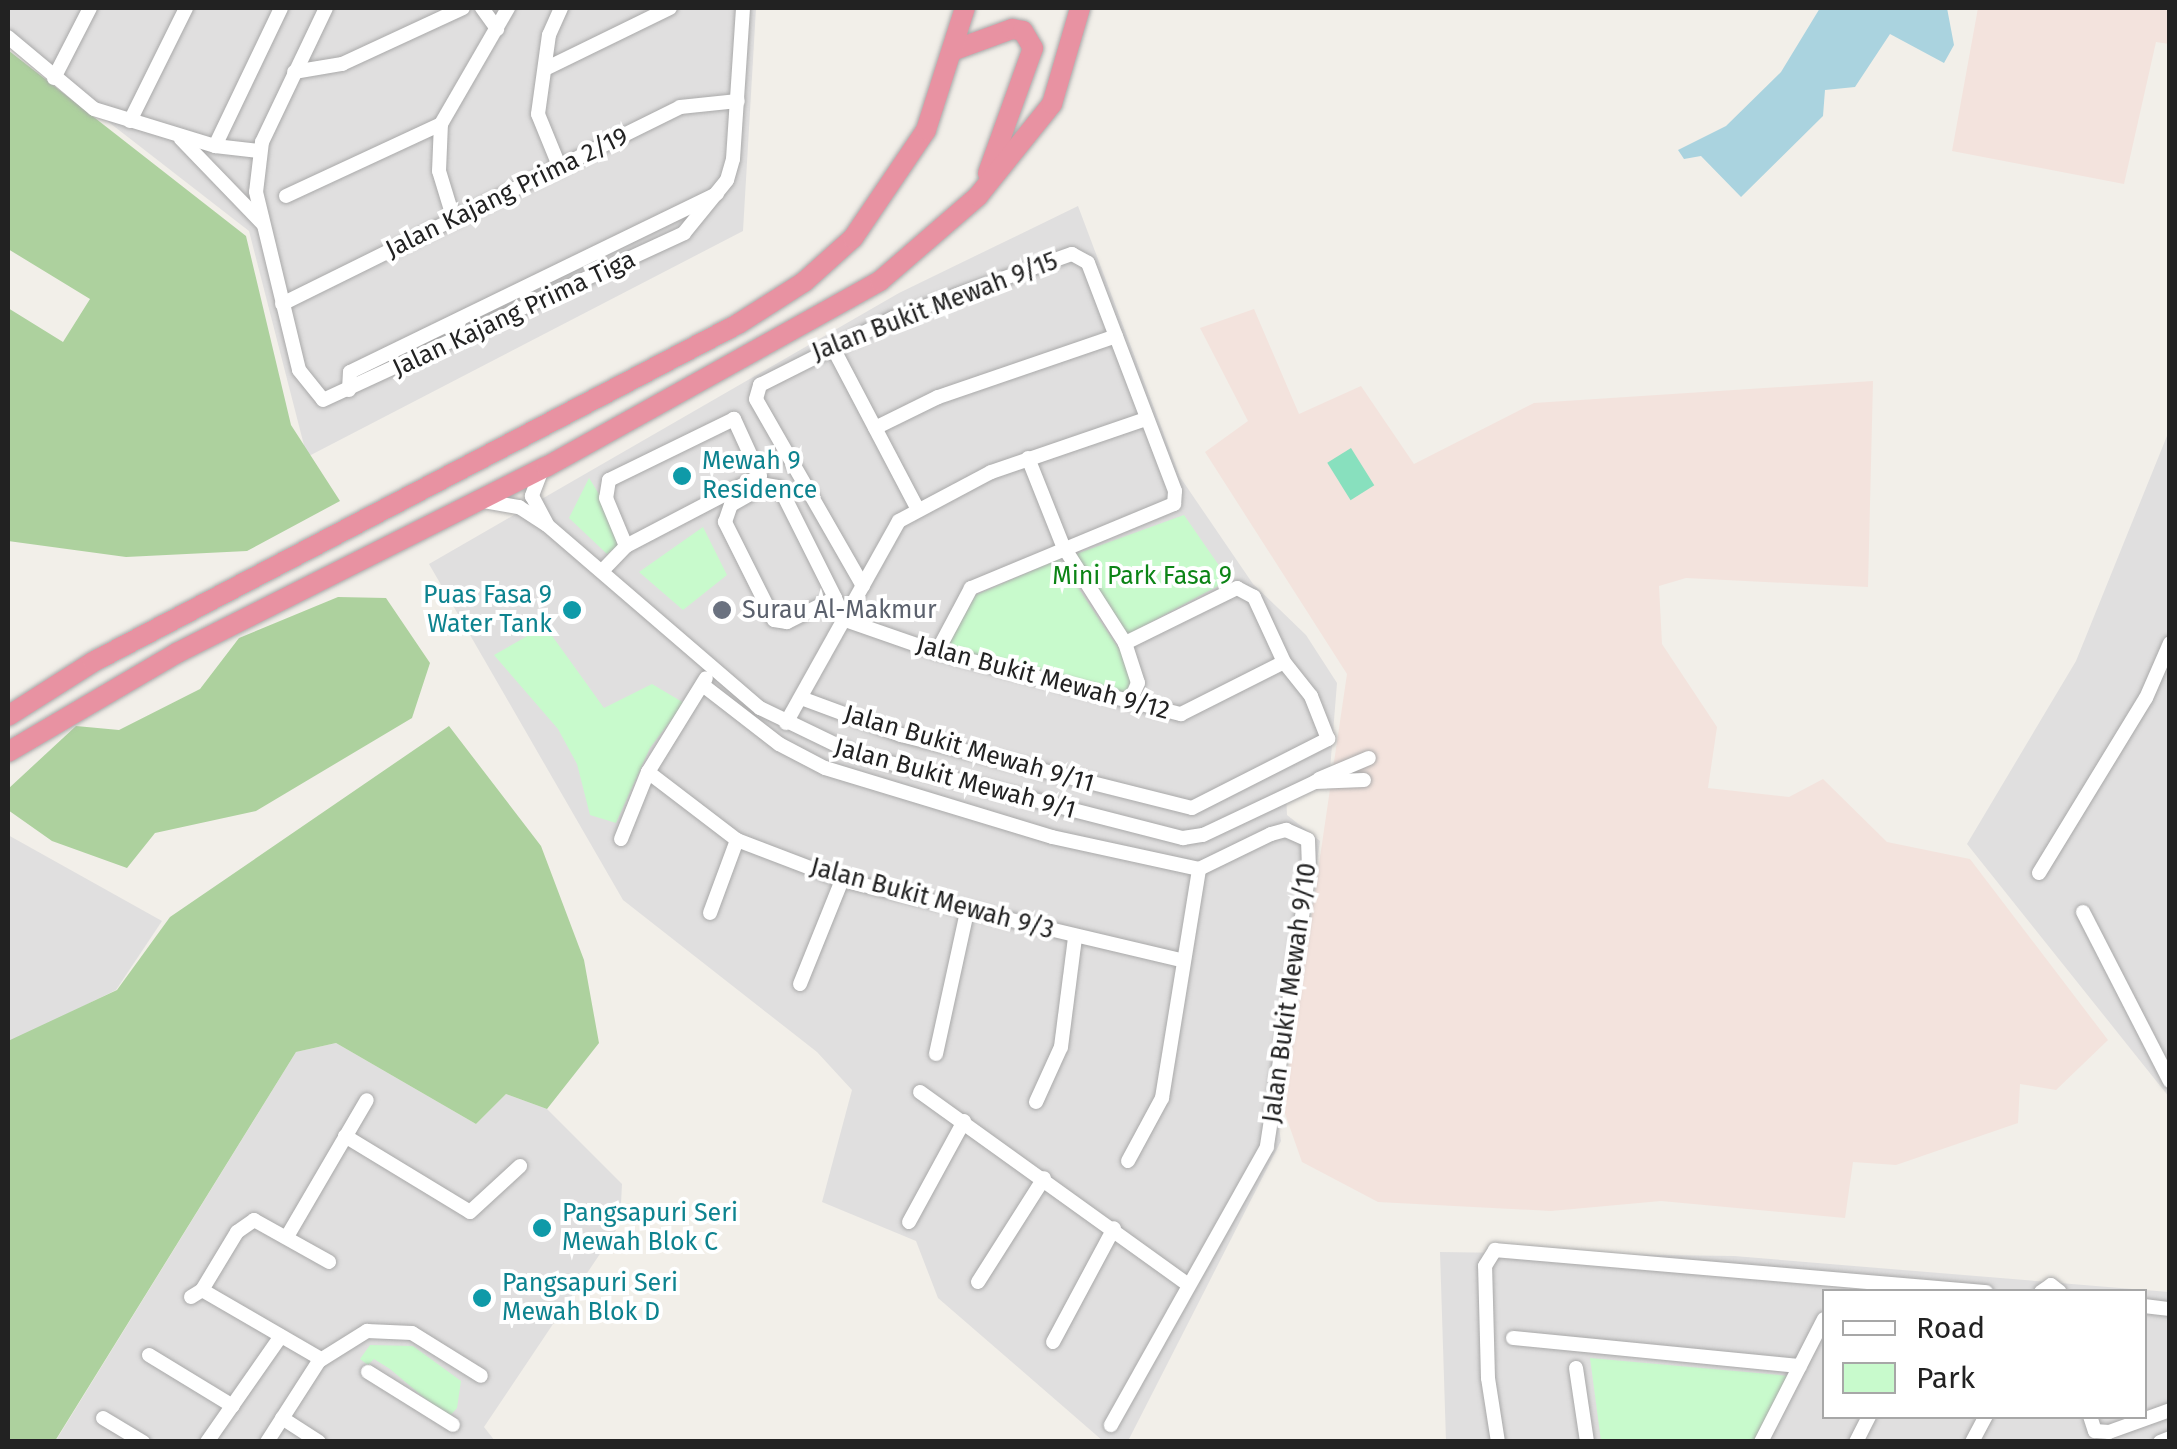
<!DOCTYPE html>
<style>
body{margin:0}
#map{position:relative;width:2177px;height:1449px;overflow:hidden;background:#f2efe9;font-family:"Fira Sans",sans-serif}
div>[style]{position:absolute}
[style*='--x']{left:calc(var(--x)*1px);top:calc(var(--y)*1px);width:calc(var(--w)*1px);rotate:calc(var(--a)*1deg)}
.residential>*{inset:0;background:#e0dfdf}
.military>*{inset:0;background:#f3e3dd}
.forest>*{inset:0;background:#add19e}
.park>*{inset:0;background:#c8facc}
.pitch>*{inset:0;background:#88e0be;transform-origin:0 0}
.water>*{inset:0;background:#aad3df}
.roads{filter:drop-shadow(0 0 2px #a9a9a9) drop-shadow(0 0 2px #a9a9a9)}
.minor>*{height:14px;margin:-7px;padding:0 7px;transform-origin:7px;border-radius:7px;background:#fff}
.highway>*{height:20px;margin:-10px;padding:0 10px;transform-origin:10px;border-radius:10px;background:#e892a2}
.dots>*{width:28px;height:28px;translate:-50% -50%;box-sizing:border-box;border:5px solid #fff;border-radius:50%}
span{translate:-50% -50%;white-space:nowrap;text-align:center;line-height:1.15;-webkit-text-stroke:8px #fff;paint-order:stroke}
.street-label{font-size:25px;color:#222}
.culture-label{font-size:25px;color:#0d838f}
.left{translate:0 -50%;text-align:left}
.right{translate:-100% -50%;text-align:right}
.park-label{font-size:25px;color:#0c8416}
.worship-label{font-size:25px;color:#5b616d}
.frame{position:absolute;inset:0;border:10px solid #222;pointer-events:none}
.legend{position:absolute;left:1822px;top:1289px;width:325px;height:130px;box-sizing:border-box;background:#fff;border:2px solid #a7a7a7;margin:0;padding:12px 18px;list-style:none;font-size:30px;color:#222}
.legend li{display:flex;align-items:center;gap:20px;height:50px}
.legend b{width:50px;border:2px solid #a7a7a7}
</style>
<div id="map">
<div class="residential">
<div style="clip-path:polygon(8px 8px,756px 8px,743px 231px,307px 457px,249px 231px,8px 44px)"></div>
<div style="clip-path:polygon(1078px 206px,1180px 477px,1253px 584px,1306px 635px,1337px 683px,1330px 770px,1286px 791px,1287px 815px,1320px 841px,1278px 1121px,1281px 1141px,1128px 1441px,1103px 1441px,938px 1298px,916px 1241px,822px 1202px,852px 1090px,817px 1052px,623px 900px,429px 564px,899px 293px)"></div>
<div style="clip-path:polygon(2169px 431px,2169px 1097px,1967px 844px,2076px 661px)"></div>
<div style="clip-path:polygon(8px 835px,162px 921px,116px 990px,8px 1043px)"></div>
<div style="clip-path:polygon(336px 1043px,476px 1124px,506px 1094px,547px 1109px,622px 1184px,620px 1224px,484px 1427px,495px 1441px,55px 1442px,296px 1052px)"></div>
<div style="clip-path:polygon(evenodd,1440px 1252px,1734px 1256px,2169px 1292px,2169px 1441px,1446px 1441px,1440px 1252px,1824px 1292px,2144px 1292px,2144px 1416px,1824px 1416px,1824px 1292px)"></div>
</div>
<div class="military">
<div style="clip-path:polygon(1978px 8px,2169px 8px,2169px 44px,2156px 42px,2124px 184px,1952px 151px)"></div>
<div style="clip-path:polygon(1254px 309px,1299px 414px,1361px 386px,1414px 464px,1534px 403px,1873px 381px,1868px 587px,1686px 578px,1659px 586px,1662px 644px,1717px 727px,1708px 788px,1789px 797px,1823px 779px,1887px 842px,1970px 859px,2108px 1040px,2056px 1090px,2020px 1084px,2018px 1123px,1896px 1165px,1853px 1162px,1845px 1218px,1661px 1201px,1551px 1211px,1378px 1202px,1302px 1162px,1283px 1108px,1347px 674px,1205px 452px,1248px 421px,1200px 328px)"></div>
</div>
<div class="forest">
<div style="clip-path:polygon(8px 50px,246px 236px,291px 425px,340px 501px,247px 551px,126px 557px,8px 541px,8px 308px,63px 342px,90px 299px,8px 249px)"></div>
<div style="clip-path:polygon(338px 597px,386px 598px,430px 663px,412px 718px,256px 811px,155px 833px,127px 868px,52px 841px,8px 810px,8px 789px,76px 726px,119px 730px,200px 689px,239px 638px)"></div>
<div style="clip-path:polygon(449px 726px,541px 846px,584px 960px,599px 1043px,547px 1109px,506px 1094px,476px 1124px,336px 1043px,296px 1052px,55px 1441px,8px 1441px,8px 1041px,117px 990px,170px 917px)"></div>
</div>
<div class="park">
<div style="clip-path:polygon(589px 478px,627px 539px,607px 554px,569px 518px)"></div>
<div style="clip-path:polygon(1184px 515px,1229px 580px,1127px 635px,1076px 554px)"></div>
<div style="clip-path:polygon(703px 527px,727px 575px,683px 610px,639px 572px)"></div>
<div style="clip-path:polygon(1059px 559px,1131px 667px,1133px 685px,1125px 693px,954px 650px,950px 641px,976px 595px)"></div>
<div style="clip-path:polygon(545px 626px,604px 708px,652px 684px,684px 703px,650px 748px,616px 823px,590px 815px,577px 764px,558px 729px,494px 655px)"></div>
<div style="clip-path:polygon(370px 1345px,413px 1346px,461px 1381px,457px 1408px,448px 1418px,390px 1369px,374px 1359px,368px 1365px,360px 1359px)"></div>
<div style="clip-path:polygon(1590px 1358px,1790px 1376px,1755px 1441px,1601px 1441px)"></div>
</div>
<div class="pitch">
<div style="left:1351px;top:448px;width:44px;height:28px;rotate:58deg"></div>
</div>
<div class="water">
<div style="clip-path:polygon(1820px 8px,1947px 8px,1954px 45px,1944px 63px,1890px 34px,1855px 87px,1825px 90px,1823px 116px,1741px 197px,1701px 156px,1684px 159px,1678px 150px,1726px 126px,1781px 72px)"></div>
</div>
<div class="roads">
<div class="minor">
<div style="--x:326;--y:8;--w:148;--a:115.5"></div>
<div style="--x:262;--y:142;--w:50;--a:96.8"></div>
<div style="--x:256;--y:192;--w:183;--a:76.4"></div>
<div style="--x:299;--y:370;--w:38;--a:51"></div>
<div style="--x:323;--y:400;--w:398;--a:-24.8"></div>
<div style="--x:684;--y:233;--w:68;--a:-50.9"></div>
<div style="--x:727;--y:180;--w:22;--a:-74"></div>
<div style="--x:733;--y:159;--w:151;--a:-86.2"></div>
<div style="--x:482;--y:8;--w:26;--a:54"></div>
<div style="--x:8;--y:37;--w:112;--a:39.9"></div>
<div style="--x:94;--y:109;--w:127;--a:17"></div>
<div style="--x:215;--y:146;--w:44;--a:6.5"></div>
<div style="--x:545;--y:69;--w:139;--a:-26"></div>
<div style="--x:294;--y:72;--w:49;--a:-9.5"></div>
<div style="--x:342;--y:64;--w:133;--a:-24.8"></div>
<div style="--x:54;--y:78;--w:79;--a:-62.8"></div>
<div style="--x:130;--y:121;--w:126;--a:-63.6"></div>
<div style="--x:181;--y:139;--w:118;--a:46"></div>
<div style="--x:215;--y:146;--w:153;--a:-64.4"></div>
<div style="--x:560;--y:168;--w:58;--a:-112.2"></div>
<div style="--x:538;--y:114;--w:80;--a:-82.1"></div>
<div style="--x:549;--y:35;--w:30;--a:-66"></div>
<div style="--x:286;--y:196;--w:171;--a:-24.9"></div>
<div style="--x:454;--y:220;--w:51;--a:-107"></div>
<div style="--x:439;--y:171;--w:47;--a:-87.6"></div>
<div style="--x:441;--y:124;--w:134;--a:-60"></div>
<div style="--x:282;--y:304;--w:444;--a:-26.3"></div>
<div style="--x:680;--y:107;--w:58;--a:-5.9"></div>
<div style="--x:832;--y:346;--w:185;--a:62.3"></div>
<div style="--x:349;--y:390;--w:18;--a:-87"></div>
<div style="--x:350;--y:372;--w:408;--a:-25.9"></div>
<div style="--x:875;--y:428;--w:70;--a:-26.2"></div>
<div style="--x:938;--y:397;--w:188;--a:-18.9"></div>
<div style="--x:1028;--y:458;--w:95;--a:68.3"></div>
<div style="--x:1063;--y:546;--w:115;--a:57.4"></div>
<div style="--x:1125;--y:643;--w:42;--a:72"></div>
<div style="--x:1138;--y:683;--w:20;--a:114"></div>
<div style="--x:541;--y:472;--w:26;--a:111"></div>
<div style="--x:532;--y:496;--w:32;--a:62"></div>
<div style="--x:484;--y:501;--w:36;--a:10"></div>
<div style="--x:519;--y:507;--w:33;--a:33"></div>
<div style="--x:547;--y:525;--w:281;--a:40.7"></div>
<div style="--x:760;--y:708;--w:106;--a:25.8"></div>
<div style="--x:855;--y:754;--w:339;--a:14.4"></div>
<div style="--x:1183;--y:838;--w:20;--a:-9"></div>
<div style="--x:1203;--y:835;--w:124;--a:-25.3"></div>
<div style="--x:1315;--y:782;--w:49;--a:-2.3"></div>
<div style="--x:603;--y:570;--w:33;--a:-46"></div>
<div style="--x:626;--y:546;--w:151;--a:-27.6"></div>
<div style="--x:760;--y:476;--w:63;--a:-114.5"></div>
<div style="--x:734;--y:419;--w:139;--a:154"></div>
<div style="--x:609;--y:480;--w:18;--a:99"></div>
<div style="--x:606;--y:498;--w:52;--a:67.4"></div>
<div style="--x:863;--y:586;--w:215;--a:-119.8"></div>
<div style="--x:756;--y:399;--w:15;--a:-74"></div>
<div style="--x:760;--y:385;--w:149;--a:-26.7"></div>
<div style="--x:893;--y:318;--w:190;--a:-19.7"></div>
<div style="--x:1072;--y:254;--w:18;--a:29"></div>
<div style="--x:1088;--y:263;--w:244;--a:69.1"></div>
<div style="--x:1175;--y:491;--w:13;--a:94"></div>
<div style="--x:1174;--y:504;--w:220;--a:157.5"></div>
<div style="--x:971;--y:588;--w:72;--a:118"></div>
<div style="--x:835;--y:598;--w:54;--a:153.4"></div>
<div style="--x:787;--y:622;--w:13;--a:-171"></div>
<div style="--x:774;--y:620;--w:110;--a:-116.6"></div>
<div style="--x:725;--y:522;--w:18;--a:-71"></div>
<div style="--x:731;--y:505;--w:40;--a:-29.7"></div>
<div style="--x:766;--y:485;--w:12;--a:9"></div>
<div style="--x:778;--y:487;--w:9;--a:54"></div>
<div style="--x:783;--y:494;--w:116;--a:63.4"></div>
<div style="--x:835;--y:598;--w:24;--a:66"></div>
<div style="--x:845;--y:620;--w:97;--a:19.2"></div>
<div style="--x:937;--y:652;--w:252;--a:14.3"></div>
<div style="--x:1181;--y:714;--w:115;--a:-26.8"></div>
<div style="--x:1284;--y:662;--w:72;--a:-114.8"></div>
<div style="--x:1254;--y:597;--w:19;--a:-152"></div>
<div style="--x:1237;--y:588;--w:125;--a:153.8"></div>
<div style="--x:704;--y:686;--w:95;--a:37.7"></div>
<div style="--x:779;--y:744;--w:52;--a:27.6"></div>
<div style="--x:825;--y:768;--w:237;--a:16.9"></div>
<div style="--x:1052;--y:837;--w:150;--a:12.3"></div>
<div style="--x:1199;--y:869;--w:80;--a:-25.9"></div>
<div style="--x:1271;--y:834;--w:16;--a:-15"></div>
<div style="--x:1286;--y:830;--w:24;--a:24"></div>
<div style="--x:1308;--y:840;--w:31;--a:88"></div>
<div style="--x:1309;--y:871;--w:279;--a:98.7"></div>
<div style="--x:1267;--y:1147;--w:319;--a:119.3"></div>
<div style="--x:801;--y:698;--w:107;--a:20.3"></div>
<div style="--x:901;--y:735;--w:300;--a:14.1"></div>
<div style="--x:1192;--y:808;--w:153;--a:-26.9"></div>
<div style="--x:1328;--y:739;--w:46;--a:-111.6"></div>
<div style="--x:1311;--y:696;--w:43;--a:-128.5"></div>
<div style="--x:786;--y:723;--w:231;--a:-60.8"></div>
<div style="--x:899;--y:521;--w:104;--a:-28"></div>
<div style="--x:991;--y:472;--w:164;--a:-18.9"></div>
<div style="--x:648;--y:772;--w:112;--a:37.4"></div>
<div style="--x:737;--y:840;--w:112;--a:20.9"></div>
<div style="--x:842;--y:880;--w:348;--a:13.3"></div>
<div style="--x:1319;--y:779;--w:54;--a:-22.8"></div>
<div style="--x:621;--y:839;--w:72;--a:-68.1"></div>
<div style="--x:648;--y:772;--w:110;--a:-58.3"></div>
<div style="--x:2039;--y:873;--w:205;--a:-58.6"></div>
<div style="--x:2146;--y:698;--w:60;--a:-66.4"></div>
<div style="--x:2083;--y:912;--w:190;--a:62.8"></div>
<div style="--x:710;--y:913;--w:78;--a:-69.7"></div>
<div style="--x:800;--y:984;--w:112;--a:-68"></div>
<div style="--x:936;--y:1054;--w:145;--a:-77.7"></div>
<div style="--x:920;--y:1092;--w:327;--a:35.7"></div>
<div style="--x:1036;--y:1102;--w:60;--a:-65.6"></div>
<div style="--x:1061;--y:1047;--w:110;--a:-82.7"></div>
<div style="--x:345;--y:1136;--w:146;--a:31.3"></div>
<div style="--x:470;--y:1212;--w:68;--a:-42.6"></div>
<div style="--x:1128;--y:1161;--w:72;--a:-61.6"></div>
<div style="--x:1162;--y:1098;--w:232;--a:-80.8"></div>
<div style="--x:909;--y:1222;--w:115;--a:-61.4"></div>
<div style="--x:288;--y:1235;--w:156;--a:-59.7"></div>
<div style="--x:978;--y:1282;--w:123;--a:-57.6"></div>
<div style="--x:202;--y:1290;--w:68;--a:-58.9"></div>
<div style="--x:237;--y:1232;--w:21;--a:-35"></div>
<div style="--x:254;--y:1220;--w:86;--a:29.2"></div>
<div style="--x:2041;--y:1292;--w:12;--a:-35"></div>
<div style="--x:2051;--y:1285;--w:11;--a:38"></div>
<div style="--x:191;--y:1297;--w:13;--a:-32"></div>
<div style="--x:202;--y:1290;--w:138;--a:30.1"></div>
<div style="--x:2144;--y:1306;--w:26;--a:7"></div>
<div style="--x:1513;--y:1338;--w:288;--a:5.6"></div>
<div style="--x:1053;--y:1342;--w:129;--a:-61.8"></div>
<div style="--x:149;--y:1355;--w:98;--a:31.3"></div>
<div style="--x:1576;--y:1368;--w:75;--a:81.5"></div>
<div style="--x:368;--y:1372;--w:100;--a:31.9"></div>
<div style="--x:2090;--y:1416;--w:16;--a:72"></div>
<div style="--x:2095;--y:1431;--w:14;--a:4"></div>
<div style="--x:2109;--y:1432;--w:65;--a:-19.8"></div>
<div style="--x:103;--y:1418;--w:47;--a:31"></div>
<div style="--x:282;--y:1418;--w:44;--a:33"></div>
<div style="--x:207;--y:1442;--w:129;--a:-55.1"></div>
<div style="--x:267;--y:1442;--w:96;--a:-57.3"></div>
<div style="--x:319;--y:1361;--w:57;--a:-32"></div>
<div style="--x:367;--y:1331;--w:45;--a:2.5"></div>
<div style="--x:412;--y:1333;--w:81;--a:31.9"></div>
<div style="--x:1498;--y:1442;--w:65;--a:-98.9"></div>
<div style="--x:1488;--y:1378;--w:112;--a:-91.5"></div>
<div style="--x:1485;--y:1266;--w:19;--a:-58"></div>
<div style="--x:1495;--y:1250;--w:493;--a:4.9"></div>
<div style="--x:1761;--y:1442;--w:138;--a:-62.9"></div>
<div style="--x:1856;--y:1442;--w:29;--a:-63"></div>
<div style="--x:1972;--y:1442;--w:30;--a:-62"></div>
<div style="--x:2160;--y:1442;--w:11;--a:-22"></div>
</div>
<div class="highway">
<div style="--x:957;--y:49;--w:59;--a:-20"></div>
<div style="--x:1012;--y:29;--w:11;--a:10"></div>
<div style="--x:1023;--y:31;--w:20;--a:60"></div>
<div style="--x:1033;--y:48;--w:133;--a:109.8"></div>
<div style="--x:8;--y:716;--w:101;--a:-32.4"></div>
<div style="--x:93;--y:662;--w:728;--a:-27.66"></div>
<div style="--x:738;--y:324;--w:78;--a:-32.5"></div>
<div style="--x:804;--y:282;--w:66;--a:-41.9"></div>
<div style="--x:853;--y:238;--w:130;--a:-55.9"></div>
<div style="--x:926;--y:130;--w:128;--a:-72.3"></div>
<div style="--x:8;--y:752;--w:196;--a:-30.4"></div>
<div style="--x:177;--y:653;--w:413;--a:-26.8"></div>
<div style="--x:546;--y:467;--w:382;--a:-29.1"></div>
<div style="--x:880;--y:281;--w:130;--a:-40.9"></div>
<div style="--x:978;--y:196;--w:118;--a:-51.2"></div>
<div style="--x:1052;--y:104;--w:100;--a:-73.7"></div>
</div>
</div>
<div class="dots">
<div style="left:682px;top:476px;background:#0f9aa8"></div>
<div style="left:572px;top:610px;background:#0f9aa8"></div>
<div style="left:722px;top:610px;background:#6b7280"></div>
<div style="left:542px;top:1228px;background:#0f9aa8"></div>
<div style="left:482px;top:1298px;background:#0f9aa8"></div>
</div>
<div class="street-label">
<span style="left:507px;top:193px;rotate:-26deg">Jalan Kajang Prima 2/19</span>
<span style="left:935px;top:307px;rotate:-21deg">Jalan Bukit Mewah 9/15</span>
<span style="left:514px;top:314px;rotate:-25deg">Jalan Kajang Prima Tiga</span>
<span style="left:1043px;top:678px;rotate:15deg">Jalan Bukit Mewah 9/12</span>
<span style="left:969px;top:749px;rotate:16deg">Jalan Bukit Mewah 9/11</span>
<span style="left:955px;top:779px;rotate:15deg">Jalan Bukit Mewah 9/1</span>
<span style="left:932px;top:899px;rotate:15deg">Jalan Bukit Mewah 9/3</span>
<span style="left:1290px;top:993px;rotate:-82deg">Jalan Bukit Mewah 9/10</span>
</div>
<div class="culture-label">
<span class="left" style="left:702px;top:476px">Mewah 9<br>Residence</span>
<span class="right" style="left:552px;top:610px">Puas Fasa 9<br>Water Tank</span>
<span class="left" style="left:562px;top:1228px">Pangsapuri Seri<br>Mewah Blok C</span>
<span class="left" style="left:502px;top:1298px">Pangsapuri Seri<br>Mewah Blok D</span>
</div>
<div class="park-label">
<span style="left:1142px;top:576px">Mini Park Fasa 9</span>
</div>
<div class="worship-label">
<span class="left" style="left:742px;top:610px">Surau Al-Makmur</span>
</div>
<div class="frame"></div>
<ul class="legend">
<li><b style="height:12px;background:#fff"></b>Road</li>
<li><b style="height:28px;background:#c8facc"></b>Park</li>
</ul>
</div>
